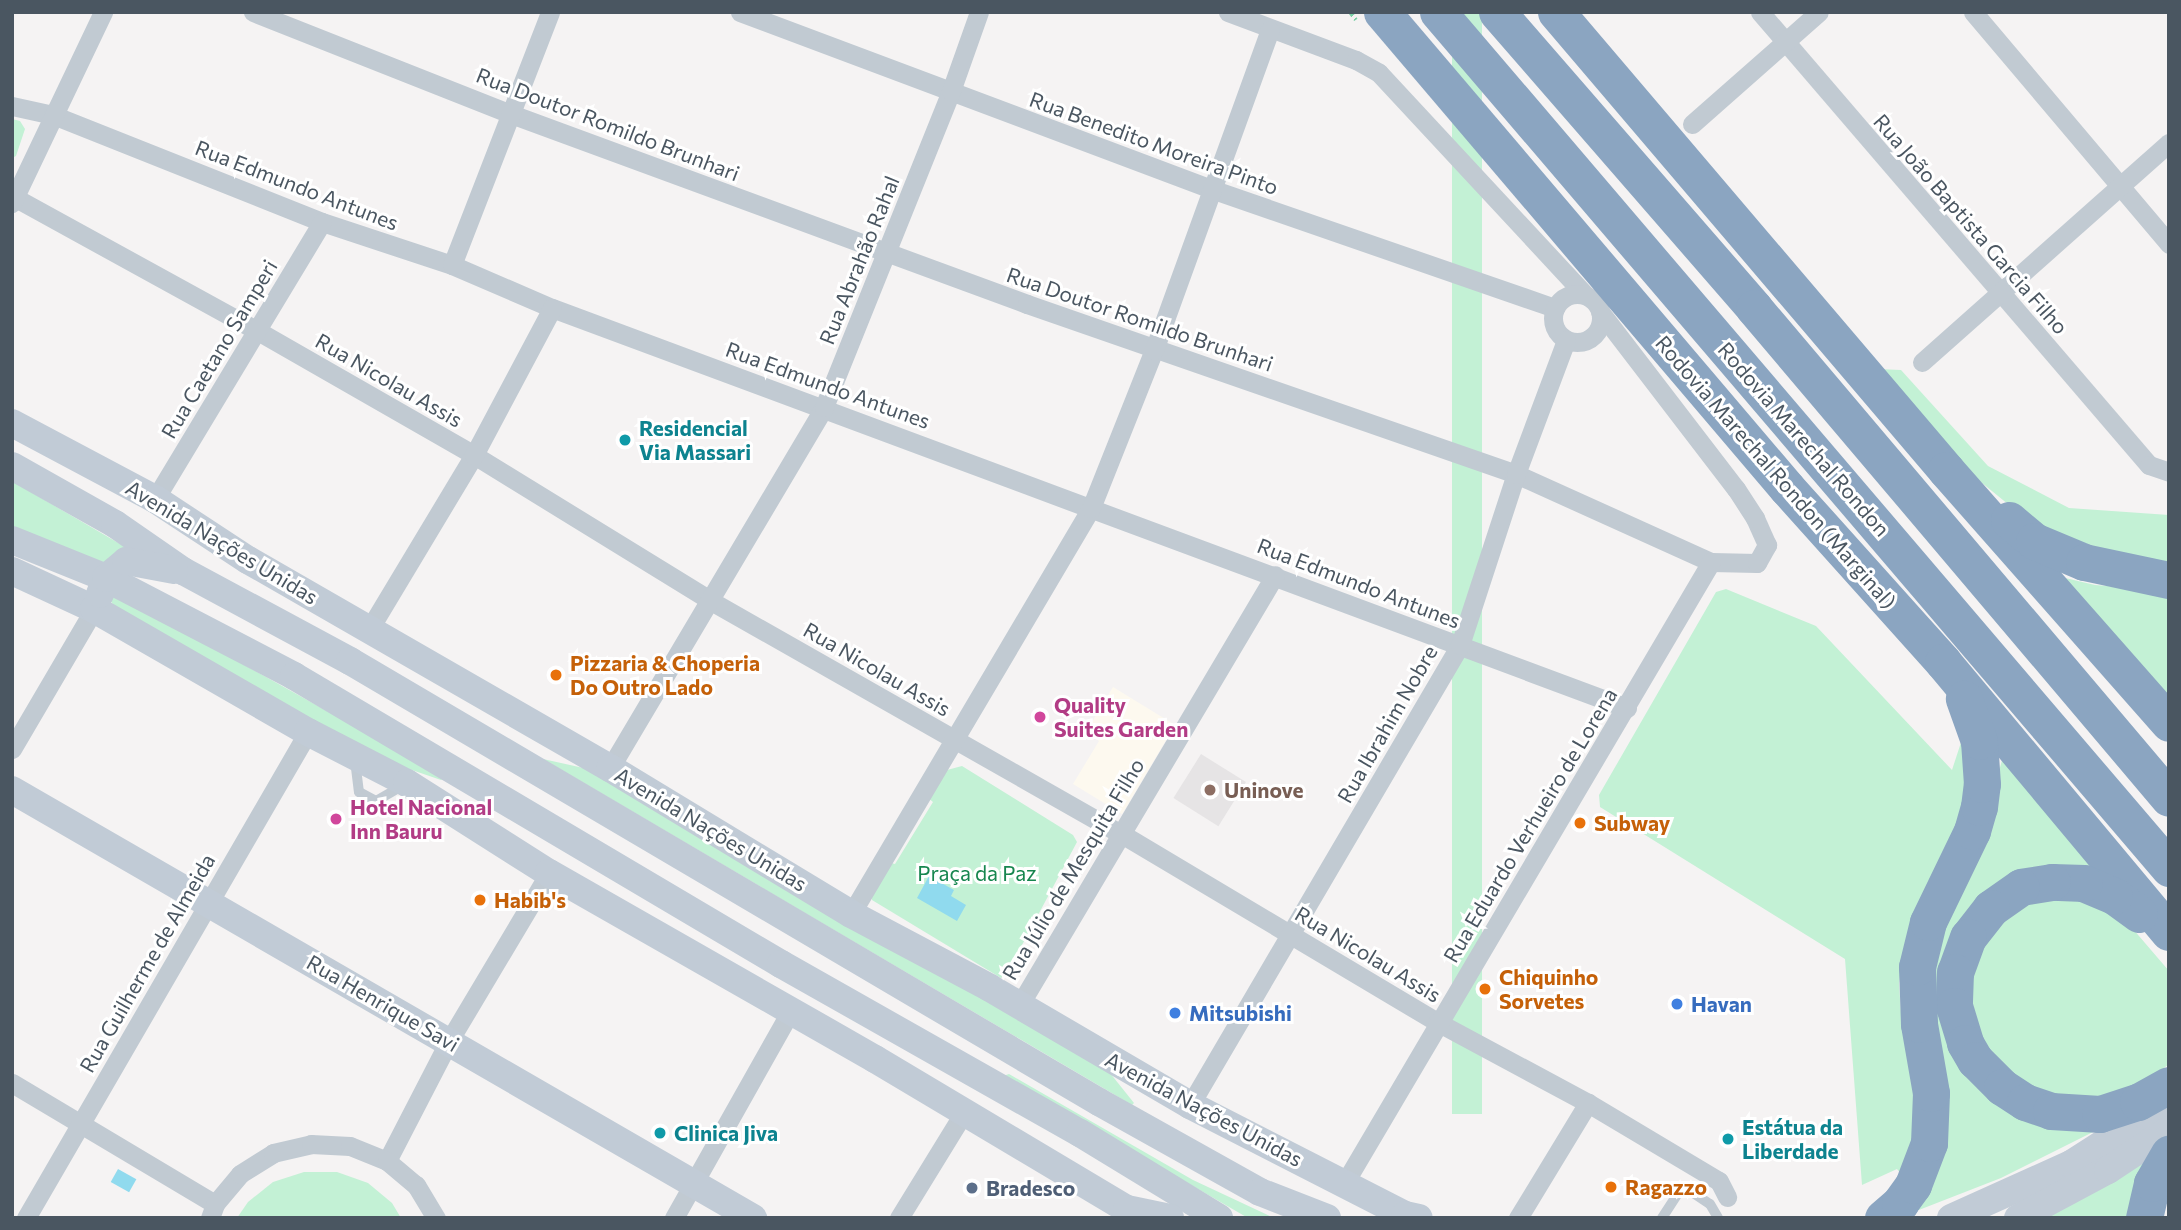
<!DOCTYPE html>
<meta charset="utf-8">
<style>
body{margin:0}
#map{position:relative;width:2181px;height:1230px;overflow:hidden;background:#f5f3f3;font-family:Commissioner,sans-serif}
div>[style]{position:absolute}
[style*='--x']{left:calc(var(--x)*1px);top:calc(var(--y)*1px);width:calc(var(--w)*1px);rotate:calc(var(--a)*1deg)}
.commercial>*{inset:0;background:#fdf9ef}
.education>*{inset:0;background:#e6e4e5;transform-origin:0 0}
.green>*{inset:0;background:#c3f1d5;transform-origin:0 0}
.water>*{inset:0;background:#90daee;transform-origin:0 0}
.path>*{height:3.5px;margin-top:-1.75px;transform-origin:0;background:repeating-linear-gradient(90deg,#7ad0a6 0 5px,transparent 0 8.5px)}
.lane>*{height:10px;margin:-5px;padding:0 5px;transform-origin:5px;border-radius:5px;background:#c1cad2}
.street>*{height:19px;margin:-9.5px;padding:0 9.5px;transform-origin:9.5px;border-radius:9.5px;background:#c1cad2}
.street>.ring{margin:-9.5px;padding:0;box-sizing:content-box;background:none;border:19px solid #c1cad2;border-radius:50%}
.secondary>*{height:28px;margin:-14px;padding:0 14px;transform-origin:14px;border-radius:14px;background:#c1cbd6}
.highway>*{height:37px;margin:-18.5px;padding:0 18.5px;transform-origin:18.5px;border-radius:18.5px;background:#8ba5c1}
.dots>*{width:19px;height:19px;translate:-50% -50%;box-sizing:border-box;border:4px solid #fff;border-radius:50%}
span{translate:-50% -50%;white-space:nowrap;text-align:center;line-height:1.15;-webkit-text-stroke:6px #fff;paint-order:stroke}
.street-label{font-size:21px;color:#4a5661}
.culture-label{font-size:21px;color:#0d838f;font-weight:700}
.left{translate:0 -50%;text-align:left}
.food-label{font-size:21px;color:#c56008;font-weight:700}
.hotel-label{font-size:21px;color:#b23c85;font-weight:700}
.education-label{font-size:21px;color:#785e54;font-weight:700}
.park-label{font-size:21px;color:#17864f}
.shop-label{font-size:21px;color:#366cbe;font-weight:700}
.service-label{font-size:21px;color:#4e5e75;font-weight:700}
.frame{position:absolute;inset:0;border:14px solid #4a5661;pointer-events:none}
</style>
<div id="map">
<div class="commercial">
<div style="clip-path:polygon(1113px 687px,1175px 725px,1122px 814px,1073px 784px,1099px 741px,1086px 732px)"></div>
</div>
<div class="education">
<div style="left:1201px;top:754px;width:53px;height:52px;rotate:32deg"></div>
</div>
<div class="green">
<div style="left:1452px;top:12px;width:30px;height:1102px"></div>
<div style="clip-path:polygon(12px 119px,20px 121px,25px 129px,16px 156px,12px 158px)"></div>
<div style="clip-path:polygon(1878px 369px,1901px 370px,1988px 466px,2069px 508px,2169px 515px,2169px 571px,2036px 527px,1976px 478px)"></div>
<div style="clip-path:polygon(12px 481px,127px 548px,106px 563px,99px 563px,12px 526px)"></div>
<div style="clip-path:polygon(2061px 577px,2095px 585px,2169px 591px,2169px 702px)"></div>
<div style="clip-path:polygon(1726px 589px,1816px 626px,1952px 770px,1967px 724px,1973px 790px,1903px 953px,1899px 983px,1901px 1013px,1919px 1095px,1905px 1179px,1897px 1169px,1862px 1185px,1845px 959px,1600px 807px,1599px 795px,1716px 592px)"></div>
<div style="clip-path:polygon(113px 595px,119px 595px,445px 777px,441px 780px,377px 758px,115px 609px,111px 601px)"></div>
<div style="clip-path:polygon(2003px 757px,2102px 873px,1980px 902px,1956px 1043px,2105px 1126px,2001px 1178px,1906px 1215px,1924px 979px,1987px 812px)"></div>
<div style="clip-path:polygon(543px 759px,588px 769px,1110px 1073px,1134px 1103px,1132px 1105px)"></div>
<div style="clip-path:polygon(962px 766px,1073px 835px,1077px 842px,1007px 973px,1001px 978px,872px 900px,872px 891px,891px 863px,895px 864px,933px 802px,928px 798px,947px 770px)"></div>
<div style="clip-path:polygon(2076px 897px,2127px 922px,2169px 971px,2169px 1064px,2164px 1068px,2167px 1075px,2070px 1106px,1986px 1060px,1964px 967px,2011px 900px)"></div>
<div style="clip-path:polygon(1009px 1074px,1193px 1180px,1274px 1218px,1248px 1218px,1003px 1076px)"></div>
<div style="clip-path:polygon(2169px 1141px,2132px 1218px,2039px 1218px)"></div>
<div style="clip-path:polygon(304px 1172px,337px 1172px,368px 1183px,392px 1203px,401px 1218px,237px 1218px,248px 1202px,273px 1182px)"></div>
</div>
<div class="water">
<div style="clip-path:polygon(929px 876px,954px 890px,951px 896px,966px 905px,957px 921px,917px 898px)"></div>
<div style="left:118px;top:1169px;width:21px;height:15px;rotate:29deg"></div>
</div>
<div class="path">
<div style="--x:1350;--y:12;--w:10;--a:53"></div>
</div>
<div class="lane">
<div style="--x:355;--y:760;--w:32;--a:83"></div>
<div style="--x:359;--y:792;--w:19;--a:28"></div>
<div style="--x:376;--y:801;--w:32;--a:-30"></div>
<div style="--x:1662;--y:1218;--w:38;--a:-57"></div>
<div style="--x:1683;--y:1186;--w:32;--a:34"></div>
<div style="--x:1710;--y:1204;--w:16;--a:60"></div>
</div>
<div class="street">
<div style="--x:253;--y:12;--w:277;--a:21.6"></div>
<div style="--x:511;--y:114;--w:550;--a:20.21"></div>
<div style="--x:1027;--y:304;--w:518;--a:19.17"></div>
<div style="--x:1516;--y:474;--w:214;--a:24.3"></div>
<div style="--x:1711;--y:562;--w:46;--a:1.2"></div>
<div style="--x:1757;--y:563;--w:21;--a:-61"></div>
<div style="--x:1767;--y:545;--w:30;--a:-114"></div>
<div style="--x:1755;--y:518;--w:35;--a:-123"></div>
<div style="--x:1736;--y:489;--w:223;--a:-127.5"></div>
<div style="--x:740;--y:12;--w:506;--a:20.58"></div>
<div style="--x:1214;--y:190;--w:361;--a:19.1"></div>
<div style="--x:1228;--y:12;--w:137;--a:20.6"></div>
<div style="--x:1356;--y:60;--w:26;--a:29"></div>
<div style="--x:1379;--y:73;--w:303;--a:47.1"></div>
<div style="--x:1760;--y:12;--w:597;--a:49.35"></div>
<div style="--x:2149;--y:465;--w:21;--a:19"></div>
<div style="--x:1973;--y:12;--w:304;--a:49.8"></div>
<div style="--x:12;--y:106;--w:42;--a:12.4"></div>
<div style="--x:53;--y:115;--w:289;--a:21.7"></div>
<div style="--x:322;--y:222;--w:137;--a:18.3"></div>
<div style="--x:452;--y:265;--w:109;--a:23.3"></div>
<div style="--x:552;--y:308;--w:1147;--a:20.41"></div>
<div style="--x:1692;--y:124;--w:169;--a:-41.4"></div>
<div style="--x:12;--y:196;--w:278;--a:28.8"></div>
<div style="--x:256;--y:330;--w:251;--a:29.8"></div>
<div style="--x:474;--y:455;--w:278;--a:31.6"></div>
<div style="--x:711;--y:601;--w:470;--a:29.6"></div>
<div style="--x:1120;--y:833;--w:369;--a:30.8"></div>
<div style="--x:1437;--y:1022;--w:171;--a:28.2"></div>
<div style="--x:1588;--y:1103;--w:152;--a:30.8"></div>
<div style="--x:1719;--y:1181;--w:18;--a:63"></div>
<div style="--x:12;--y:203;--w:212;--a:-64.5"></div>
<div style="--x:452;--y:265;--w:271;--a:-68.8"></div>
<div class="ring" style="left:1553px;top:294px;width:29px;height:29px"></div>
<div style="--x:1922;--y:362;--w:330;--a:-41.6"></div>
<div style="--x:155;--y:499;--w:323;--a:-58.9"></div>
<div style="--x:370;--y:628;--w:202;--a:-59"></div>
<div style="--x:474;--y:455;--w:166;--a:-62"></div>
<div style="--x:12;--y:749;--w:162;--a:-59.6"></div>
<div style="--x:610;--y:768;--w:420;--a:-59.3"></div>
<div style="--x:824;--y:407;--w:341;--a:-68.1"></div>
<div style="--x:951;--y:91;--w:84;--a:-70.5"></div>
<div style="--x:851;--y:914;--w:472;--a:-59.4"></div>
<div style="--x:1091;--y:508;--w:170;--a:-68.3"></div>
<div style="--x:1154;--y:350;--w:340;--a:-70.1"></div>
<div style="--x:1019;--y:1006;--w:501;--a:-59.29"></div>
<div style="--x:12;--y:1083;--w:236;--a:30.8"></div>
<div style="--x:1190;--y:1105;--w:533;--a:-59.59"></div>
<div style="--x:1460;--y:645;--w:180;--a:-71.9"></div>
<div style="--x:1516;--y:474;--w:143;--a:-69.5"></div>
<div style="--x:387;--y:1161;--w:135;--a:-62.7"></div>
<div style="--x:449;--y:1041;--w:196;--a:-59.2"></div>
<div style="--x:1344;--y:1184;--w:722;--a:-59.46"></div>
<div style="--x:26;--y:1218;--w:562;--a:-59.88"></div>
<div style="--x:210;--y:1218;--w:15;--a:-70"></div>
<div style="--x:215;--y:1204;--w:39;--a:-50"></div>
<div style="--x:240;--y:1174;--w:39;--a:-32"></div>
<div style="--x:273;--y:1153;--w:39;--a:-13"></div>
<div style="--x:311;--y:1144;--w:39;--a:3"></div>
<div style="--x:350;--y:1146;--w:40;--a:22"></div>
<div style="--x:387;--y:1161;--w:38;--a:40"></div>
<div style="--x:416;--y:1185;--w:39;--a:59"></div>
<div style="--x:674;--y:1218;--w:236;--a:-60.6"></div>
<div style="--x:899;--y:1218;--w:122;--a:-58.4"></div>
<div style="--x:1518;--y:1218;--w:135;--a:-58.7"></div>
</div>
<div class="secondary">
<div style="--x:12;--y:423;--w:162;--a:28"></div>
<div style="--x:155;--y:499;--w:111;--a:33.3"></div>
<div style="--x:248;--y:560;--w:418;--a:29.9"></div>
<div style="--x:610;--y:768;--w:282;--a:31.2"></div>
<div style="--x:851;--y:914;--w:157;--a:28"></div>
<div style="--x:990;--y:988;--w:232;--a:30.3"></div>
<div style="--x:1190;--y:1105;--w:242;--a:27.1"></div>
<div style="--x:1405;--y:1215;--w:14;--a:12"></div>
<div style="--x:12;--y:466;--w:118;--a:29.4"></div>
<div style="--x:115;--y:524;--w:83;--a:34.7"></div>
<div style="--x:183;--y:571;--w:190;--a:28.3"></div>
<div style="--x:350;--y:661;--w:869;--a:30.49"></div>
<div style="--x:1099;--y:1102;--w:184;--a:29.2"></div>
<div style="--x:1260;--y:1192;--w:72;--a:21.2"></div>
<div style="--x:12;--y:540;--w:101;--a:22"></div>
<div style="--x:106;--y:578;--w:212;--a:27.5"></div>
<div style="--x:294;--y:676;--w:566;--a:30.6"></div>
<div style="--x:781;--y:964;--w:343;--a:29.5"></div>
<div style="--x:1080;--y:1133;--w:163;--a:31.4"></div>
<div style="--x:12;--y:571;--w:90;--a:24.9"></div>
<div style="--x:94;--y:609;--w:247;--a:29.9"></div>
<div style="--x:308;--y:732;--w:111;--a:27.3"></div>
<div style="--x:407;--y:783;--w:168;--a:32.4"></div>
<div style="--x:549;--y:873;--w:375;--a:29.7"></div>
<div style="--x:875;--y:1059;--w:311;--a:30.8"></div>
<div style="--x:100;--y:594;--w:17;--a:-69"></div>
<div style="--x:106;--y:578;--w:26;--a:-40"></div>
<div style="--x:126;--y:561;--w:49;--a:10.6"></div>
<div style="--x:12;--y:790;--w:856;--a:30.01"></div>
<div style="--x:1127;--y:1209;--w:44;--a:11.8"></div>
<div style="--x:1951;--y:1218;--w:132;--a:-24.2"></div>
<div style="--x:2071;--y:1164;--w:89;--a:-32.6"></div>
<div style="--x:2146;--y:1116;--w:30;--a:-40"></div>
<div style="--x:2018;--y:1218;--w:102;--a:-28.1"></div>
<div style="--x:2108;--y:1170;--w:73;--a:-33.3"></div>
</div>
<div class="highway">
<div style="--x:1382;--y:12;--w:625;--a:49.61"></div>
<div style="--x:1787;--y:488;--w:234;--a:48.1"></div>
<div style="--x:1943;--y:662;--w:352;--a:50.1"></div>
<div style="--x:1438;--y:12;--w:1126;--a:49.5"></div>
<div style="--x:1497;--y:12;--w:392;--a:49"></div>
<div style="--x:1754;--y:308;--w:642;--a:49.74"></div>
<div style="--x:1556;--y:12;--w:602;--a:49.58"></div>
<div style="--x:1946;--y:470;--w:337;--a:48.6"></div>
<div style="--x:2009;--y:520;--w:33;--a:40"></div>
<div style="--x:2034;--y:541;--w:54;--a:22.8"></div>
<div style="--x:2084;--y:562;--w:87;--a:12"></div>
<div style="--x:2139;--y:914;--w:31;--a:-144"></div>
<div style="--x:2114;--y:896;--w:33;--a:-157"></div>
<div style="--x:2084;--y:883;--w:32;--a:-178"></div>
<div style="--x:2052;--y:882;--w:31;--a:171"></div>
<div style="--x:2021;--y:887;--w:37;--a:145"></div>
<div style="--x:1991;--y:908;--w:37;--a:128"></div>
<div style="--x:1968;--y:937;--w:37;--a:110"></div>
<div style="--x:1955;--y:972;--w:34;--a:92"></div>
<div style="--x:1954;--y:1006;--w:39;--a:73"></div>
<div style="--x:1965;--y:1043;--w:20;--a:60"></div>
<div style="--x:1975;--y:1060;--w:38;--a:45"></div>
<div style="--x:2002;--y:1087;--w:27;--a:33"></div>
<div style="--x:2025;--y:1102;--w:28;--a:19"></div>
<div style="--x:2051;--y:1111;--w:49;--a:3.5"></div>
<div style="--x:2100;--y:1114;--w:40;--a:-18"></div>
<div style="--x:2138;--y:1102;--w:35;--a:-29"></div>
<div style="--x:1883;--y:1218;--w:23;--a:-41"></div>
<div style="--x:1900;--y:1203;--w:22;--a:-54"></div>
<div style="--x:1913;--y:1185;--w:45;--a:-69.1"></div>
<div style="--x:1929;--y:1143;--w:50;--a:-87.7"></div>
<div style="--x:1931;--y:1093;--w:70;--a:-99.9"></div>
<div style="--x:1919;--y:1024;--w:57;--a:-92"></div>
<div style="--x:1917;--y:967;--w:46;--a:-76.3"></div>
<div style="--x:1928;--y:922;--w:101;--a:-64.2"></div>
<div style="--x:1972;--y:831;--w:25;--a:-74"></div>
<div style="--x:1979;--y:807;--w:23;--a:-83"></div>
<div style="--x:1982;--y:784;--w:43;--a:-94"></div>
<div style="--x:1979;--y:741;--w:45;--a:-109.7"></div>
<div style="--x:2144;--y:1218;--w:36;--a:-77"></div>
<div style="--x:2152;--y:1183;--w:34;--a:-60"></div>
</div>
<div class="dots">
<div style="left:625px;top:440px;background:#0f9aa8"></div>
<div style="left:556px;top:675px;background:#e8710a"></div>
<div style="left:1040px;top:717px;background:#d1479c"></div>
<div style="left:1210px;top:790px;background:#8d6e63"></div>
<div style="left:336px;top:819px;background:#d1479c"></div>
<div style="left:1580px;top:823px;background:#e8710a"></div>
<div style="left:480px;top:900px;background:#e8710a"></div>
<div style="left:1485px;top:989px;background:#e8710a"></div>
<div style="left:1677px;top:1004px;background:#3f7fe0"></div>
<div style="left:1175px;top:1013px;background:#3f7fe0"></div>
<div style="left:660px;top:1133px;background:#0f9aa8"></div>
<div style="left:1728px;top:1139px;background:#0f9aa8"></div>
<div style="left:1611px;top:1187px;background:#e8710a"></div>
<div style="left:972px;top:1188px;background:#5c6f8a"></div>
</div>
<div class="street-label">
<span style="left:608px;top:124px;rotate:21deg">Rua Doutor Romildo Brunhari</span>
<span style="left:1154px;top:143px;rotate:20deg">Rua Benedito Moreira Pinto</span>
<span style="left:297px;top:185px;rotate:21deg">Rua Edmundo Antunes</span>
<span style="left:1971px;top:224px;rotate:49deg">Rua João Baptista Garcia Filho</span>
<span style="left:859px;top:260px;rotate:-68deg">Rua Abrahão Rahal</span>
<span style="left:1140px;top:319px;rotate:19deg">Rua Doutor Romildo Brunhari</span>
<span style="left:219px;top:349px;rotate:-59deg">Rua Caetano Samperi</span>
<span style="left:389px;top:380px;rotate:30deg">Rua Nicolau Assis</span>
<span style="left:828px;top:385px;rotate:20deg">Rua Edmundo Antunes</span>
<span style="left:1804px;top:439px;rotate:49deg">Rodovia Marechal Rondon</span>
<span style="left:1776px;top:472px;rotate:49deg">Rodovia Marechal Rondon (Marginal)</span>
<span style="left:222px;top:542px;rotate:31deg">Avenida Nações Unidas</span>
<span style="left:1359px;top:583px;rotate:21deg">Rua Edmundo Antunes</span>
<span style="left:877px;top:669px;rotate:30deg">Rua Nicolau Assis</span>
<span style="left:1387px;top:724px;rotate:-60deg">Rua Ibrahim Nobre</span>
<span style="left:1530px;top:825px;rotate:-59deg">Rua Eduardo Verhueiro de Lorena</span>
<span style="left:711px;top:829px;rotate:31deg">Avenida Nações Unidas</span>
<span style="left:1073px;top:869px;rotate:-59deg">Rua Júlio de Mesquita Filho</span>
<span style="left:1368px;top:954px;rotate:31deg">Rua Nicolau Assis</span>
<span style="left:147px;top:963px;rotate:-60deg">Rua Guilherme de Almeida</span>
<span style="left:383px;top:1003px;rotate:30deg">Rua Henrique Savi</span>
<span style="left:1204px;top:1109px;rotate:28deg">Avenida Nações Unidas</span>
</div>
<div class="culture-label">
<span class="left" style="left:639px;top:440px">Residencial<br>Via Massari</span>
<span class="left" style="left:1742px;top:1139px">Estátua da<br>Liberdade</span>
<span class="left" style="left:674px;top:1133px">Clinica Jiva</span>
</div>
<div class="food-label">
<span class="left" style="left:570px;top:675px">Pizzaria &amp; Choperia<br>Do Outro Lado</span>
<span class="left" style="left:1594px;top:823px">Subway</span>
<span class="left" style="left:494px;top:900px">Habib's</span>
<span class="left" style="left:1499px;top:989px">Chiquinho<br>Sorvetes</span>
<span class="left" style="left:1625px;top:1187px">Ragazzo</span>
</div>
<div class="hotel-label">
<span class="left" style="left:1054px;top:717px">Quality<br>Suites Garden</span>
<span class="left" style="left:350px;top:819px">Hotel Nacional<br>Inn Bauru</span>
</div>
<div class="education-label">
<span class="left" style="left:1224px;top:790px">Uninove</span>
</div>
<div class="park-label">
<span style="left:977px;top:873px">Praça da Paz</span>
</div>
<div class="shop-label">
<span class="left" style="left:1691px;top:1004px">Havan</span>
<span class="left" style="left:1189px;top:1013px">Mitsubishi</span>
</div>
<div class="service-label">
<span class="left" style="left:986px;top:1188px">Bradesco</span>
</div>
<div class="frame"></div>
</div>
